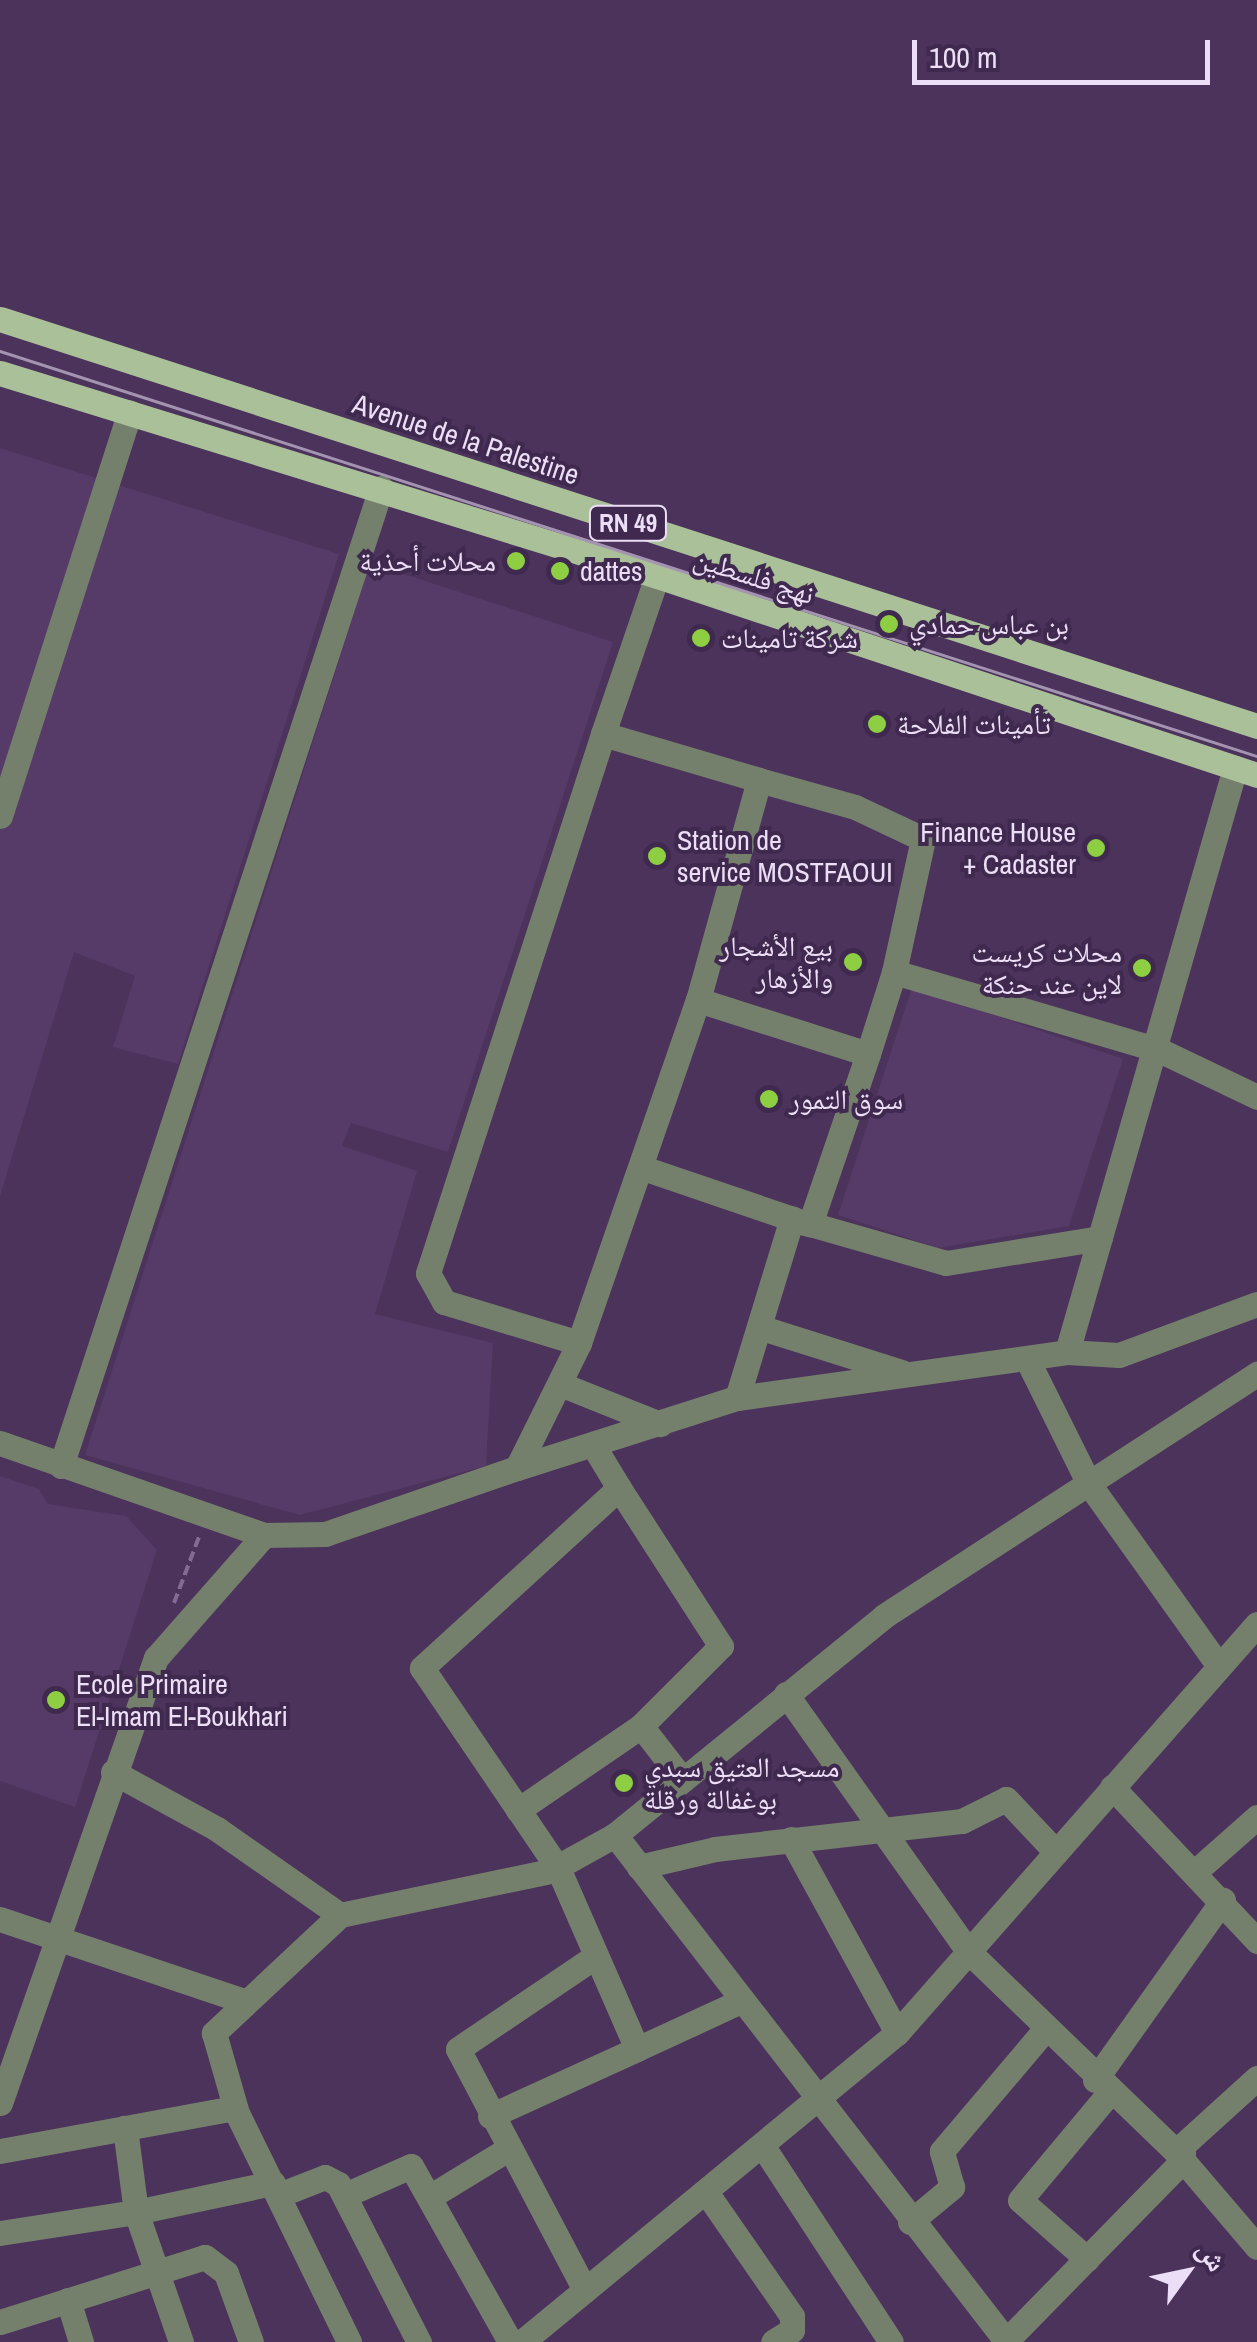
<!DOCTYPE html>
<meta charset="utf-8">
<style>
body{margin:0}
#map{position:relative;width:1257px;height:2342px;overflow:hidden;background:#4b335b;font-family:"Archivo Narrow","Noto Naskh Arabic",sans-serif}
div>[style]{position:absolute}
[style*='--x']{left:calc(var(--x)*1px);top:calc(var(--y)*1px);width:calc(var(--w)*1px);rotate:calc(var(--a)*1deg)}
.built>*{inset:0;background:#563a68}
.path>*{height:4px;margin-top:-2px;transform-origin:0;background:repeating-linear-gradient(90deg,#826d90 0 10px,transparent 0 15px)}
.minor>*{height:25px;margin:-12.5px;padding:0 12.5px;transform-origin:12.5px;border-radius:12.5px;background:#75806c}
.major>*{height:25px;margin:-12.5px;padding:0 12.5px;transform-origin:12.5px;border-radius:12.5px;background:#aac098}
.tram>*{height:2.5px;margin:-1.25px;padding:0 1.25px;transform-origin:1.25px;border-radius:1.25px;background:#a593b2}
.dots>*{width:28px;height:28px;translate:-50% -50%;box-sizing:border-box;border:5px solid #40294f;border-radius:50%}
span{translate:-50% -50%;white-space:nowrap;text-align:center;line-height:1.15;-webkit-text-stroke:8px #40294f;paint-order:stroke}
.shield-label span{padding:2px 8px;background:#40294f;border:2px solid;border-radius:8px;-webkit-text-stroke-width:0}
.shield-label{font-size:25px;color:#ecdef6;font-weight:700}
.street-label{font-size:28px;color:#ecdef6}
.poi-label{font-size:28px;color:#ecdef6}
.right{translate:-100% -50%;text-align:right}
.left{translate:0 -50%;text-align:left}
.north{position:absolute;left:1137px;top:2222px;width:100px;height:100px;-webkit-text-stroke:8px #40294f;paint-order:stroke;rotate:57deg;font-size:28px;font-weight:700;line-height:40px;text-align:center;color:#ecdef6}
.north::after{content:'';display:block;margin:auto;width:35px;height:45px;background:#ecdef6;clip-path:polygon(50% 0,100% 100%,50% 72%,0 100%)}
.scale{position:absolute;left:912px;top:40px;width:298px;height:45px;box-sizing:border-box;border:5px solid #ecdef6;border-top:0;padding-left:12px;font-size:30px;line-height:35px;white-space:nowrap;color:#ecdef6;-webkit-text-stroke:8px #40294f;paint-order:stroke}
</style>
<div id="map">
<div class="built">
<div style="clip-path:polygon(0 448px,339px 554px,178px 1064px,113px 1047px,135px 976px,74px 952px,0 1196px)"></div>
<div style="clip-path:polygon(370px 563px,613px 642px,448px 1152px,351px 1123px,342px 1146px,417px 1171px,375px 1314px,493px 1343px,486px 1466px,300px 1515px,85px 1455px)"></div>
<div style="clip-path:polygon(912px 987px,1123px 1059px,1069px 1226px,938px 1248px,838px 1215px)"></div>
<div style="clip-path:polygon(0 1476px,39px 1489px,48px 1504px,126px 1516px,157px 1550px,75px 1807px,0 1781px)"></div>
</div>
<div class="path">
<div style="--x:174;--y:1603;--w:71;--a:-69.3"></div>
</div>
<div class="minor">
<div style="--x:657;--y:576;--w:167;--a:108.9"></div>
<div style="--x:603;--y:734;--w:163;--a:16.4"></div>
<div style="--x:0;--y:816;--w:424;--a:-72.2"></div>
<div style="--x:698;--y:1000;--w:228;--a:-74.5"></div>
<div style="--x:759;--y:780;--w:100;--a:15.7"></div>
<div style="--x:855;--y:807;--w:75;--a:25.2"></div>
<div style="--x:923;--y:839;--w:136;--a:102.3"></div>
<div style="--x:868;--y:1054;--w:180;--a:108.8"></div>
<div style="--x:810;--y:1224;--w:141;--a:16"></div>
<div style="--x:946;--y:1263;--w:156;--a:-9.2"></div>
<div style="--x:643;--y:1168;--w:171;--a:18.8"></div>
<div style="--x:759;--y:1327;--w:150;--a:17.5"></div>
<div style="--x:579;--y:1343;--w:141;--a:-163.1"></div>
<div style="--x:444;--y:1302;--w:33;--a:-119"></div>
<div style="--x:428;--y:1273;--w:567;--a:-72.01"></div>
<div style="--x:1067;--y:1352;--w:52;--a:3.3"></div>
<div style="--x:1119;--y:1355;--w:147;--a:-20.3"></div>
<div style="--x:1027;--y:1359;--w:140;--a:63.6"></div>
<div style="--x:1089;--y:1484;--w:224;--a:54.5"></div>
<div style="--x:560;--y:1384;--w:108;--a:21.8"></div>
<div style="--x:737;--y:1398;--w:188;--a:-73"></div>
<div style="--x:0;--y:1443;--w:280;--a:19.2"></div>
<div style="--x:264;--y:1535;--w:61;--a:-0.9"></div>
<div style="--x:325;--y:1534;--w:203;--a:-19"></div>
<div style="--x:517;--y:1468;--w:140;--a:-63.6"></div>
<div style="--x:579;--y:1343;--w:363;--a:-70.9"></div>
<div style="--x:698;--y:1000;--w:178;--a:17.6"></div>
<div style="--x:868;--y:1054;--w:86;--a:-72.4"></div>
<div style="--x:894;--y:972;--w:276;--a:16.4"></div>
<div style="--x:1159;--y:1050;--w:109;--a:25.6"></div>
<div style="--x:593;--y:1445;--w:50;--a:58.8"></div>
<div style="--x:619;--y:1488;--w:267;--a:137.6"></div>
<div style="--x:422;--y:1668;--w:242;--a:55.8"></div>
<div style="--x:558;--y:1868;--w:197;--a:66.4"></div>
<div style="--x:637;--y:2049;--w:115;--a:-24.8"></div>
<div style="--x:61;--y:1466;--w:1029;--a:-71.88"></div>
<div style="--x:517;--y:1468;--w:231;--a:-17.7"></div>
<div style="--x:737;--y:1398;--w:333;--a:-7.9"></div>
<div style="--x:1067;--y:1352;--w:608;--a:-73.95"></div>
<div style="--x:619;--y:1488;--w:188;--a:57.2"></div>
<div style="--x:721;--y:1646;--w:113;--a:135"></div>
<div style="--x:786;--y:1694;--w:315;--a:54.7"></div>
<div style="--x:968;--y:1951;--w:288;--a:44"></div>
<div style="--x:1175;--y:2151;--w:126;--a:49.5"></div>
<div style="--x:113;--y:1772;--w:119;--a:28.7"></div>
<div style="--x:217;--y:1829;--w:150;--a:35"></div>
<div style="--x:340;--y:1915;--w:215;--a:-11.8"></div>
<div style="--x:550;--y:1871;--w:74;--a:-29"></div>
<div style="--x:615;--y:1835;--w:641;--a:52.29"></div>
<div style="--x:1112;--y:1787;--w:212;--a:46.7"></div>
<div style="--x:518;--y:1810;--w:149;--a:-34.3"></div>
<div style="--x:641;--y:1726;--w:68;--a:52.1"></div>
<div style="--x:615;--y:1835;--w:347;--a:-39.1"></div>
<div style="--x:884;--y:1616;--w:445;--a:-33"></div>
<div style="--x:791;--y:1839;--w:221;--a:61.3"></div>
<div style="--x:639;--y:1867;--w:78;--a:-13.3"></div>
<div style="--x:715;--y:1849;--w:249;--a:-6.5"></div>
<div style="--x:962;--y:1821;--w:49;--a:-26.6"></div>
<div style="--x:1006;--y:1799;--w:73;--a:46.7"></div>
<div style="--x:1197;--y:1870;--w:80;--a:-41.5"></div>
<div style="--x:340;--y:1915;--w:173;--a:136.9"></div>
<div style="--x:214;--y:2033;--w:83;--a:74"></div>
<div style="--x:237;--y:2113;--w:255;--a:63.9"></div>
<div style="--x:0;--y:1919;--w:253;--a:18.6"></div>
<div style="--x:1095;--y:2080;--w:221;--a:-54.6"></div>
<div style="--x:0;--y:2103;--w:472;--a:-70.7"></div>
<div style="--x:156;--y:1658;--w:164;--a:-48.7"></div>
<div style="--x:490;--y:2116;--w:162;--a:-24.5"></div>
<div style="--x:762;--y:2145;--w:235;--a:56.8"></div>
<div style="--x:0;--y:2151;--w:239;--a:-10.4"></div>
<div style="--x:706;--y:2192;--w:151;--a:55.3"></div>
<div style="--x:792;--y:2316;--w:14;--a:90"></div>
<div style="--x:792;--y:2330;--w:22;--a:148"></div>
<div style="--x:279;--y:2195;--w:49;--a:-21.4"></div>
<div style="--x:325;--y:2177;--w:15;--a:28"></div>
<div style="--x:338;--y:2184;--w:178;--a:62.9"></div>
<div style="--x:345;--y:2195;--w:72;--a:-23.7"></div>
<div style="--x:411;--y:2166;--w:202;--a:60.6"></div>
<div style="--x:431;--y:2196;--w:90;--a:-31.4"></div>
<div style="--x:910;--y:2222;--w:55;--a:-39.8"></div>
<div style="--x:952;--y:2187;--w:37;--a:-106"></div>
<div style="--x:942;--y:2151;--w:156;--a:-49.7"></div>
<div style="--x:0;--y:2233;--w:138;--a:-8.8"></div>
<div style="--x:136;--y:2212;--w:85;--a:-97.5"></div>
<div style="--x:1087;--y:2259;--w:89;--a:-138.6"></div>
<div style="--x:1020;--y:2200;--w:139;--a:-50.2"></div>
<div style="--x:585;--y:2290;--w:272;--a:-117.8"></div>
<div style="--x:458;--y:2049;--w:166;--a:-34"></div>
<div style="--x:68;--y:2300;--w:44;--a:72.8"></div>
<div style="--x:0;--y:2322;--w:215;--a:-17.6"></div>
<div style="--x:205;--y:2257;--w:26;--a:37"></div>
<div style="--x:226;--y:2273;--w:73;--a:70.1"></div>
<div style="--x:1006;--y:2341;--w:253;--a:-45.6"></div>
<div style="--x:1183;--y:2160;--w:15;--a:-90"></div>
<div style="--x:1183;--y:2145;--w:100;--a:-42.2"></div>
<div style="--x:181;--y:2342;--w:138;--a:-109.1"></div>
<div style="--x:136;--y:2212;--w:140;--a:-12"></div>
<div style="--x:522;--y:2342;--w:486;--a:-39.5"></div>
<div style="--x:897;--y:2033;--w:545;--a:-48.65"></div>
</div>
<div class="major">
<div style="--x:0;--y:319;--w:1321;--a:17.94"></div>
<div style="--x:0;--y:373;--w:688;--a:17.17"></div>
<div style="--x:657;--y:576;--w:632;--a:18.35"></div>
</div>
<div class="tram">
<div style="--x:0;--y:351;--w:1321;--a:17.86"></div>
</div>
<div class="dots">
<div style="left:516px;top:561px;background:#8ece43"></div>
<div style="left:560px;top:571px;background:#8ece43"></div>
<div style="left:889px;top:624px;background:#8ece43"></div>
<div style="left:701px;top:638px;background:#8ece43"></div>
<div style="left:877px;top:724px;background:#8ece43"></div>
<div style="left:1096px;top:848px;background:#8ece43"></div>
<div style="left:657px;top:856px;background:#8ece43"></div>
<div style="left:853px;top:962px;background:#8ece43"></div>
<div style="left:1142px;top:968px;background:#8ece43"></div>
<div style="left:769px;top:1099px;background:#8ece43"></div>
<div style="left:56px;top:1700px;background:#8ece43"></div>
<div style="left:624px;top:1783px;background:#8ece43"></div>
</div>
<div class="shield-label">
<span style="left:628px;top:523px">RN 49</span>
</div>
<div class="street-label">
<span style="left:466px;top:439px;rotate:18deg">Avenue de la Palestine</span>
<span style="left:754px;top:576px;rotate:18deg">نهج فلسطين</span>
</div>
<div class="poi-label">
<span class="right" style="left:496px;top:561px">محلات أحذية</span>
<span class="left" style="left:580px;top:571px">dattes</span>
<span class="left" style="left:909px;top:624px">بن عباس حمادي</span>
<span class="left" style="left:721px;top:638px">شركة تامينات</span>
<span class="left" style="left:897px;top:724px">تأمينات الفلاحة</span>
<span class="right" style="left:1076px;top:848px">Finance House<br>+ Cadaster</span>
<span class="left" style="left:677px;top:856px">Station de<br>service MOSTFAOUI</span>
<span class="right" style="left:833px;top:962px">بيع الأشجار<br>والأزهار</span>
<span class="right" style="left:1122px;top:968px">محلات كريست<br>لاين عند حنكة</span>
<span class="left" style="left:789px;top:1099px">سوق التمور</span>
<span class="left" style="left:76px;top:1700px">Ecole Primaire<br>El-Imam El-Boukhari</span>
<span class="left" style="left:644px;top:1783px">مسجد العتيق سبدي<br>بوغفالة ورقلة</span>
</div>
<div class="north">ش</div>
<div class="scale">100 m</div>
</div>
